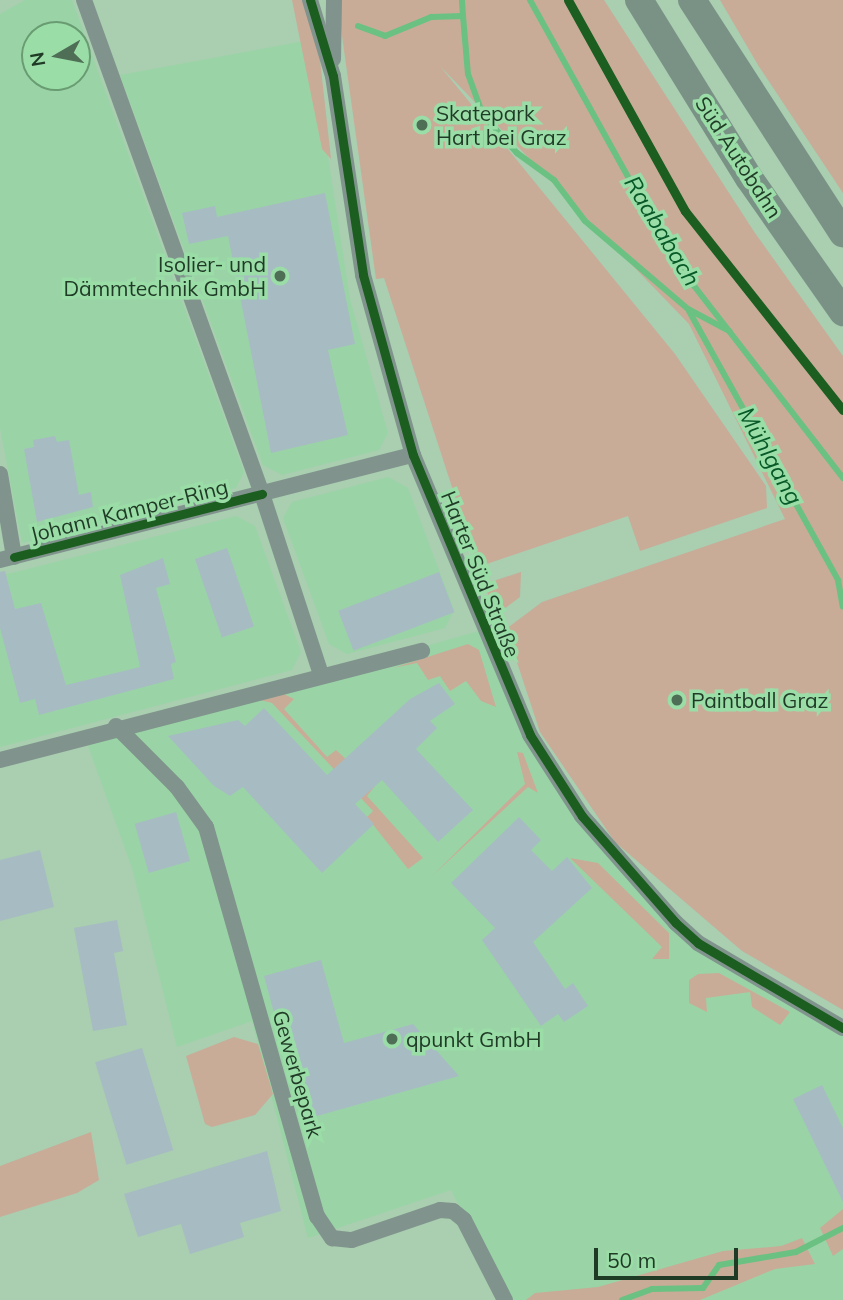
<!DOCTYPE html>
<meta charset="utf-8">
<style>
body{margin:0}
#map{position:relative;width:843px;height:1300px;overflow:hidden;background:#a9ceb0;font-family:Mulish,sans-serif}
div>[style]{position:absolute}
[style*='--x']{left:calc(var(--x)*1px);top:calc(var(--y)*1px);width:calc(var(--w)*1px);rotate:calc(var(--a)*1deg)}
.built>*{inset:0;background:#9ad4a6}
.green>*{inset:0;background:#c8ac98}
.stream>*{height:6px;margin:-3px;padding:0 3px;transform-origin:3px;border-radius:3px;background:#6bc182}
.building>*{inset:0;background:#a6bcc2;transform-origin:0 0}
.street>*{height:16px;margin:-8px;padding:0 8px;transform-origin:8px;border-radius:8px;background:#80948d}
.highway>*{height:28px;margin:-14px;padding:0 14px;transform-origin:14px;border-radius:14px;background:#7a9286}
.cycleway>*{height:9px;margin:-4.5px;padding:0 4.5px;transform-origin:4.5px;border-radius:4.5px;background:#1b5e20}
.dots>*{width:19px;height:19px;translate:-50% -50%;box-sizing:border-box;border:4px solid #9adda7;border-radius:50%}
span{translate:-50% -50%;white-space:nowrap;text-align:center;line-height:1.15;-webkit-text-stroke:7px #9adda7;paint-order:stroke}
.poi-label{font-size:21px;color:#1f3a25}
.left{translate:0 -50%;text-align:left}
.right{translate:-100% -50%;text-align:right}
.street-label{font-size:21px;color:#1f3a25}
.water-label{font-size:23px;color:#075927;font-style:italic}
.north{position:absolute;left:21px;top:21px;width:70px;height:70px;box-sizing:border-box;background:#9adda7;border:2px solid #699c73;border-radius:50%;rotate:260deg;font-size:19px;font-weight:700;line-height:28px;text-align:center;color:#1f3a25}
.north::after{content:'';display:block;margin:auto;width:24px;height:32px;background:#4f6e56;clip-path:polygon(50% 0,100% 100%,50% 72%,0 100%)}
.scale{position:absolute;left:594px;top:1248px;width:144px;height:32px;box-sizing:border-box;border:4px solid #1f3a25;border-top:0;padding-left:9px;font-size:21px;line-height:24px;white-space:nowrap;color:#1f3a25;-webkit-text-stroke:5px #9adda7;paint-order:stroke}
</style>
<div id="map">
<div class="built">
<div style="clip-path:polygon(evenodd,25px 0,72px 0,244px 472px,236px 488px,22px 543px,0 428px,0 14px,25px 0,35px 35px,77px 35px,77px 77px,35px 77px,35px 35px)"></div>
<div style="clip-path:polygon(310px 40px,350px 299px,388px 433px,379px 450px,282px 475px,263px 465px,120px 75px)"></div>
<div style="clip-path:polygon(388px 477px,408px 488px,454px 610px,445px 628px,347px 654px,329px 644px,283px 518px,292px 502px)"></div>
<div style="clip-path:polygon(236px 516px,255px 526px,301px 652px,292px 670px,0 747px,0 576px)"></div>
<div style="clip-path:polygon(482px 630px,582px 816px,698px 943px,843px 1029px,843px 1300px,507px 1300px,451px 1190px,308px 1238px,252px 1021px,177px 1047px,132px 868px,87px 743px)"></div>
</div>
<div class="green">
<div style="clip-path:polygon(292px 0,306px 0,318px 42px,331px 159px,322px 149px)"></div>
<div style="clip-path:polygon(337px 0,604px 0,755px 233px,843px 356px,843px 1010px,742px 951px,615px 842px,540px 732px,506px 629px,542px 602px,785px 519px,689px 324px,440px 66px,675px 354px,766px 486px,767px 508px,640px 551px,628px 516px,478px 567px,384px 278px,376px 279px)"></div>
<div style="clip-path:polygon(720px 0,843px 0,843px 193px,758px 65px)"></div>
<div style="clip-path:polygon(521px 572px,520px 597px,496px 615px,484px 584px)"></div>
<div style="clip-path:polygon(468px 644px,479px 650px,496px 707px,481px 701px,466px 681px,450px 691px,440px 676px,428px 680px,417px 663px,393px 668px)"></div>
<div style="clip-path:polygon(280px 692px,294px 699px,284px 709px,327px 757px,336px 750px,375px 786px,367px 796px,423px 858px,408px 869px,367px 817px,373px 811px,272px 703px,256px 699px)"></div>
<div style="clip-path:polygon(517px 752px,523px 753px,538px 793px,528px 787px,431px 877px,525px 784px)"></div>
<div style="clip-path:polygon(570px 858px,598px 863px,669px 933px,669px 959px,652px 959px,662px 947px)"></div>
<div style="clip-path:polygon(719px 973px,790px 1012px,780px 1025px,752px 1007px,750px 992px,706px 998px,707px 1012px,689px 1003px,689px 980px,698px 974px)"></div>
<div style="clip-path:polygon(234px 1037px,258px 1044px,273px 1094px,255px 1115px,212px 1127px,205px 1124px,186px 1056px)"></div>
<div style="clip-path:polygon(91px 1132px,99px 1180px,77px 1193px,0 1217px,0 1166px)"></div>
<div style="clip-path:polygon(843px 1209px,843px 1249px,833px 1256px,820px 1228px)"></div>
<div style="clip-path:polygon(802px 1238px,815px 1264px,775px 1269px,700px 1300px,526px 1300px,535px 1293px,598px 1287px,723px 1251px,781px 1246px)"></div>
</div>
<div class="stream">
<div style="--x:530;--y:0;--w:297;--a:61"></div>
<div style="--x:674;--y:260;--w:276;--a:52.2"></div>
<div style="--x:463;--y:16;--w:58;--a:85.1"></div>
<div style="--x:468;--y:74;--w:44;--a:69.9"></div>
<div style="--x:483;--y:115;--w:51;--a:48.2"></div>
<div style="--x:517;--y:153;--w:46;--a:36.1"></div>
<div style="--x:554;--y:180;--w:51;--a:52.9"></div>
<div style="--x:585;--y:221;--w:135;--a:40.5"></div>
<div style="--x:688;--y:309;--w:47;--a:28.2"></div>
<div style="--x:358;--y:26;--w:29;--a:20"></div>
<div style="--x:385;--y:36;--w:50;--a:-22.4"></div>
<div style="--x:431;--y:17;--w:32;--a:-2"></div>
<div style="--x:463;--y:16;--w:16;--a:-94"></div>
<div style="--x:689;--y:311;--w:308;--a:61"></div>
<div style="--x:838;--y:580;--w:27;--a:80"></div>
<div style="--x:622;--y:1300;--w:32;--a:-20"></div>
<div style="--x:652;--y:1289;--w:51;--a:-1.1"></div>
<div style="--x:703;--y:1288;--w:28;--a:-55"></div>
<div style="--x:719;--y:1265;--w:78;--a:-9.6"></div>
<div style="--x:796;--y:1252;--w:53;--a:-27.1"></div>
</div>
<div class="building">
<div style="clip-path:polygon(325px 193px,355px 344px,328px 350px,348px 435px,271px 453px,228px 236px,189px 244px,182px 213px,215px 206px,217px 217px)"></div>
<div style="clip-path:polygon(55px 436px,57px 442px,69px 440px,79px 495px,91px 492px,93px 507px,37px 522px,24px 449px,34px 447px,33px 440px)"></div>
<div style="left:227px;top:548px;width:83px;height:34px;rotate:71deg"></div>
<div style="clip-path:polygon(163px 558px,170px 584px,156px 588px,176px 662px,171px 664px,174px 679px,39px 715px,35px 699px,20px 703px,0 628px,0 572px,5px 571px,15px 609px,41px 603px,66px 685px,140px 667px,120px 575px)"></div>
<div style="left:439px;top:572px;width:43px;height:108px;rotate:69deg"></div>
<div style="clip-path:polygon(439px 683px,455px 704px,430px 721px,437px 728px,416px 749px,473px 810px,438px 842px,382px 780px,355px 804px,374px 824px,322px 873px,243px 787px,230px 796px,214px 786px,168px 736px,238px 720px,245px 726px,264px 708px,327px 775px,410px 699px)"></div>
<div style="left:176px;top:812px;width:51px;height:43px;rotate:74deg"></div>
<div style="clip-path:polygon(519px 817px,541px 840px,531px 850px,552px 871px,567px 857px,592px 888px,533px 942px,565px 989px,573px 983px,588px 1006px,564px 1022px,558px 1014px,541px 1026px,482px 940px,495px 928px,451px 883px)"></div>
<div style="clip-path:polygon(40px 850px,54px 907px,0 921px,0 860px)"></div>
<div style="clip-path:polygon(117px 920px,123px 951px,114px 953px,127px 1025px,93px 1031px,74px 928px)"></div>
<div style="clip-path:polygon(321px 960px,344px 1043px,413px 1024px,459px 1076px,303px 1120px,264px 976px)"></div>
<div style="left:142px;top:1048px;width:107px;height:49px;rotate:73deg"></div>
<div style="clip-path:polygon(822px 1085px,843px 1128px,843px 1202px,793px 1099px)"></div>
<div style="clip-path:polygon(267px 1151px,281px 1211px,240px 1223px,244px 1237px,190px 1254px,181px 1224px,138px 1237px,124px 1194px)"></div>
</div>
<div class="street">
<div style="--x:84;--y:0;--w:525;--a:70.18"></div>
<div style="--x:262;--y:494;--w:190;--a:71.9"></div>
<div style="--x:310;--y:0;--w:79;--a:73.2"></div>
<div style="--x:333;--y:76;--w:201;--a:81.4"></div>
<div style="--x:363;--y:275;--w:187;--a:74.5"></div>
<div style="--x:413;--y:455;--w:303;--a:67.3"></div>
<div style="--x:530;--y:735;--w:96;--a:57.3"></div>
<div style="--x:582;--y:816;--w:142;--a:48.7"></div>
<div style="--x:676;--y:923;--w:30;--a:42"></div>
<div style="--x:698;--y:943;--w:168;--a:30.4"></div>
<div style="--x:333;--y:59;--w:59;--a:-89"></div>
<div style="--x:0;--y:474;--w:84;--a:80.4"></div>
<div style="--x:0;--y:560;--w:426;--a:-14.3"></div>
<div style="--x:116;--y:726;--w:86;--a:45"></div>
<div style="--x:177;--y:787;--w:49;--a:54.1"></div>
<div style="--x:206;--y:827;--w:405;--a:74.1"></div>
<div style="--x:317;--y:1216;--w:27;--a:56"></div>
<div style="--x:332;--y:1238;--w:20;--a:6"></div>
<div style="--x:352;--y:1240;--w:93;--a:-18.8"></div>
<div style="--x:440;--y:1210;--w:13;--a:4"></div>
<div style="--x:453;--y:1211;--w:14;--a:39"></div>
<div style="--x:464;--y:1220;--w:90;--a:62.9"></div>
<div style="--x:0;--y:760;--w:436;--a:-14.5"></div>
</div>
<div class="highway">
<div style="--x:639;--y:0;--w:209;--a:58.3"></div>
<div style="--x:749;--y:178;--w:164;--a:55"></div>
<div style="--x:692;--y:0;--w:278;--a:57.1"></div>
</div>
<div class="cycleway">
<div style="--x:310;--y:0;--w:79;--a:73.2"></div>
<div style="--x:333;--y:76;--w:201;--a:81.4"></div>
<div style="--x:363;--y:275;--w:187;--a:74.5"></div>
<div style="--x:413;--y:455;--w:303;--a:67.3"></div>
<div style="--x:530;--y:735;--w:96;--a:57.3"></div>
<div style="--x:582;--y:816;--w:142;--a:48.7"></div>
<div style="--x:676;--y:923;--w:30;--a:42"></div>
<div style="--x:698;--y:943;--w:168;--a:30.4"></div>
<div style="--x:568;--y:0;--w:241;--a:61"></div>
<div style="--x:685;--y:211;--w:254;--a:51.6"></div>
<div style="--x:14;--y:557;--w:256;--a:-14.3"></div>
</div>
<div class="dots">
<div style="left:422px;top:125px;background:#4f6e56"></div>
<div style="left:280px;top:276px;background:#4f6e56"></div>
<div style="left:677px;top:700px;background:#4f6e56"></div>
<div style="left:392px;top:1039px;background:#4f6e56"></div>
</div>
<div class="poi-label">
<span class="left" style="left:436px;top:125px">Skatepark<br>Hart bei Graz</span>
<span class="right" style="left:266px;top:276px">Isolier- und<br>Dämmtechnik GmbH</span>
<span class="left" style="left:691px;top:700px">Paintball Graz</span>
<span class="left" style="left:406px;top:1039px">qpunkt GmbH</span>
</div>
<div class="street-label">
<span style="left:739px;top:157px;rotate:57deg">Süd Autobahn</span>
<span style="left:129px;top:510px;rotate:-14deg">Johann Kamper-Ring</span>
<span style="left:481px;top:574px;rotate:68deg">Harter Süd Straße</span>
<span style="left:298px;top:1074px;rotate:74deg">Gewerbepark</span>
</div>
<div class="water-label">
<span style="left:662px;top:231px;rotate:59deg">Raababach</span>
<span style="left:770px;top:456px;rotate:61deg">Mühlgang</span>
</div>
<div class="north">N</div>
<div class="scale">50 m</div>
</div>
